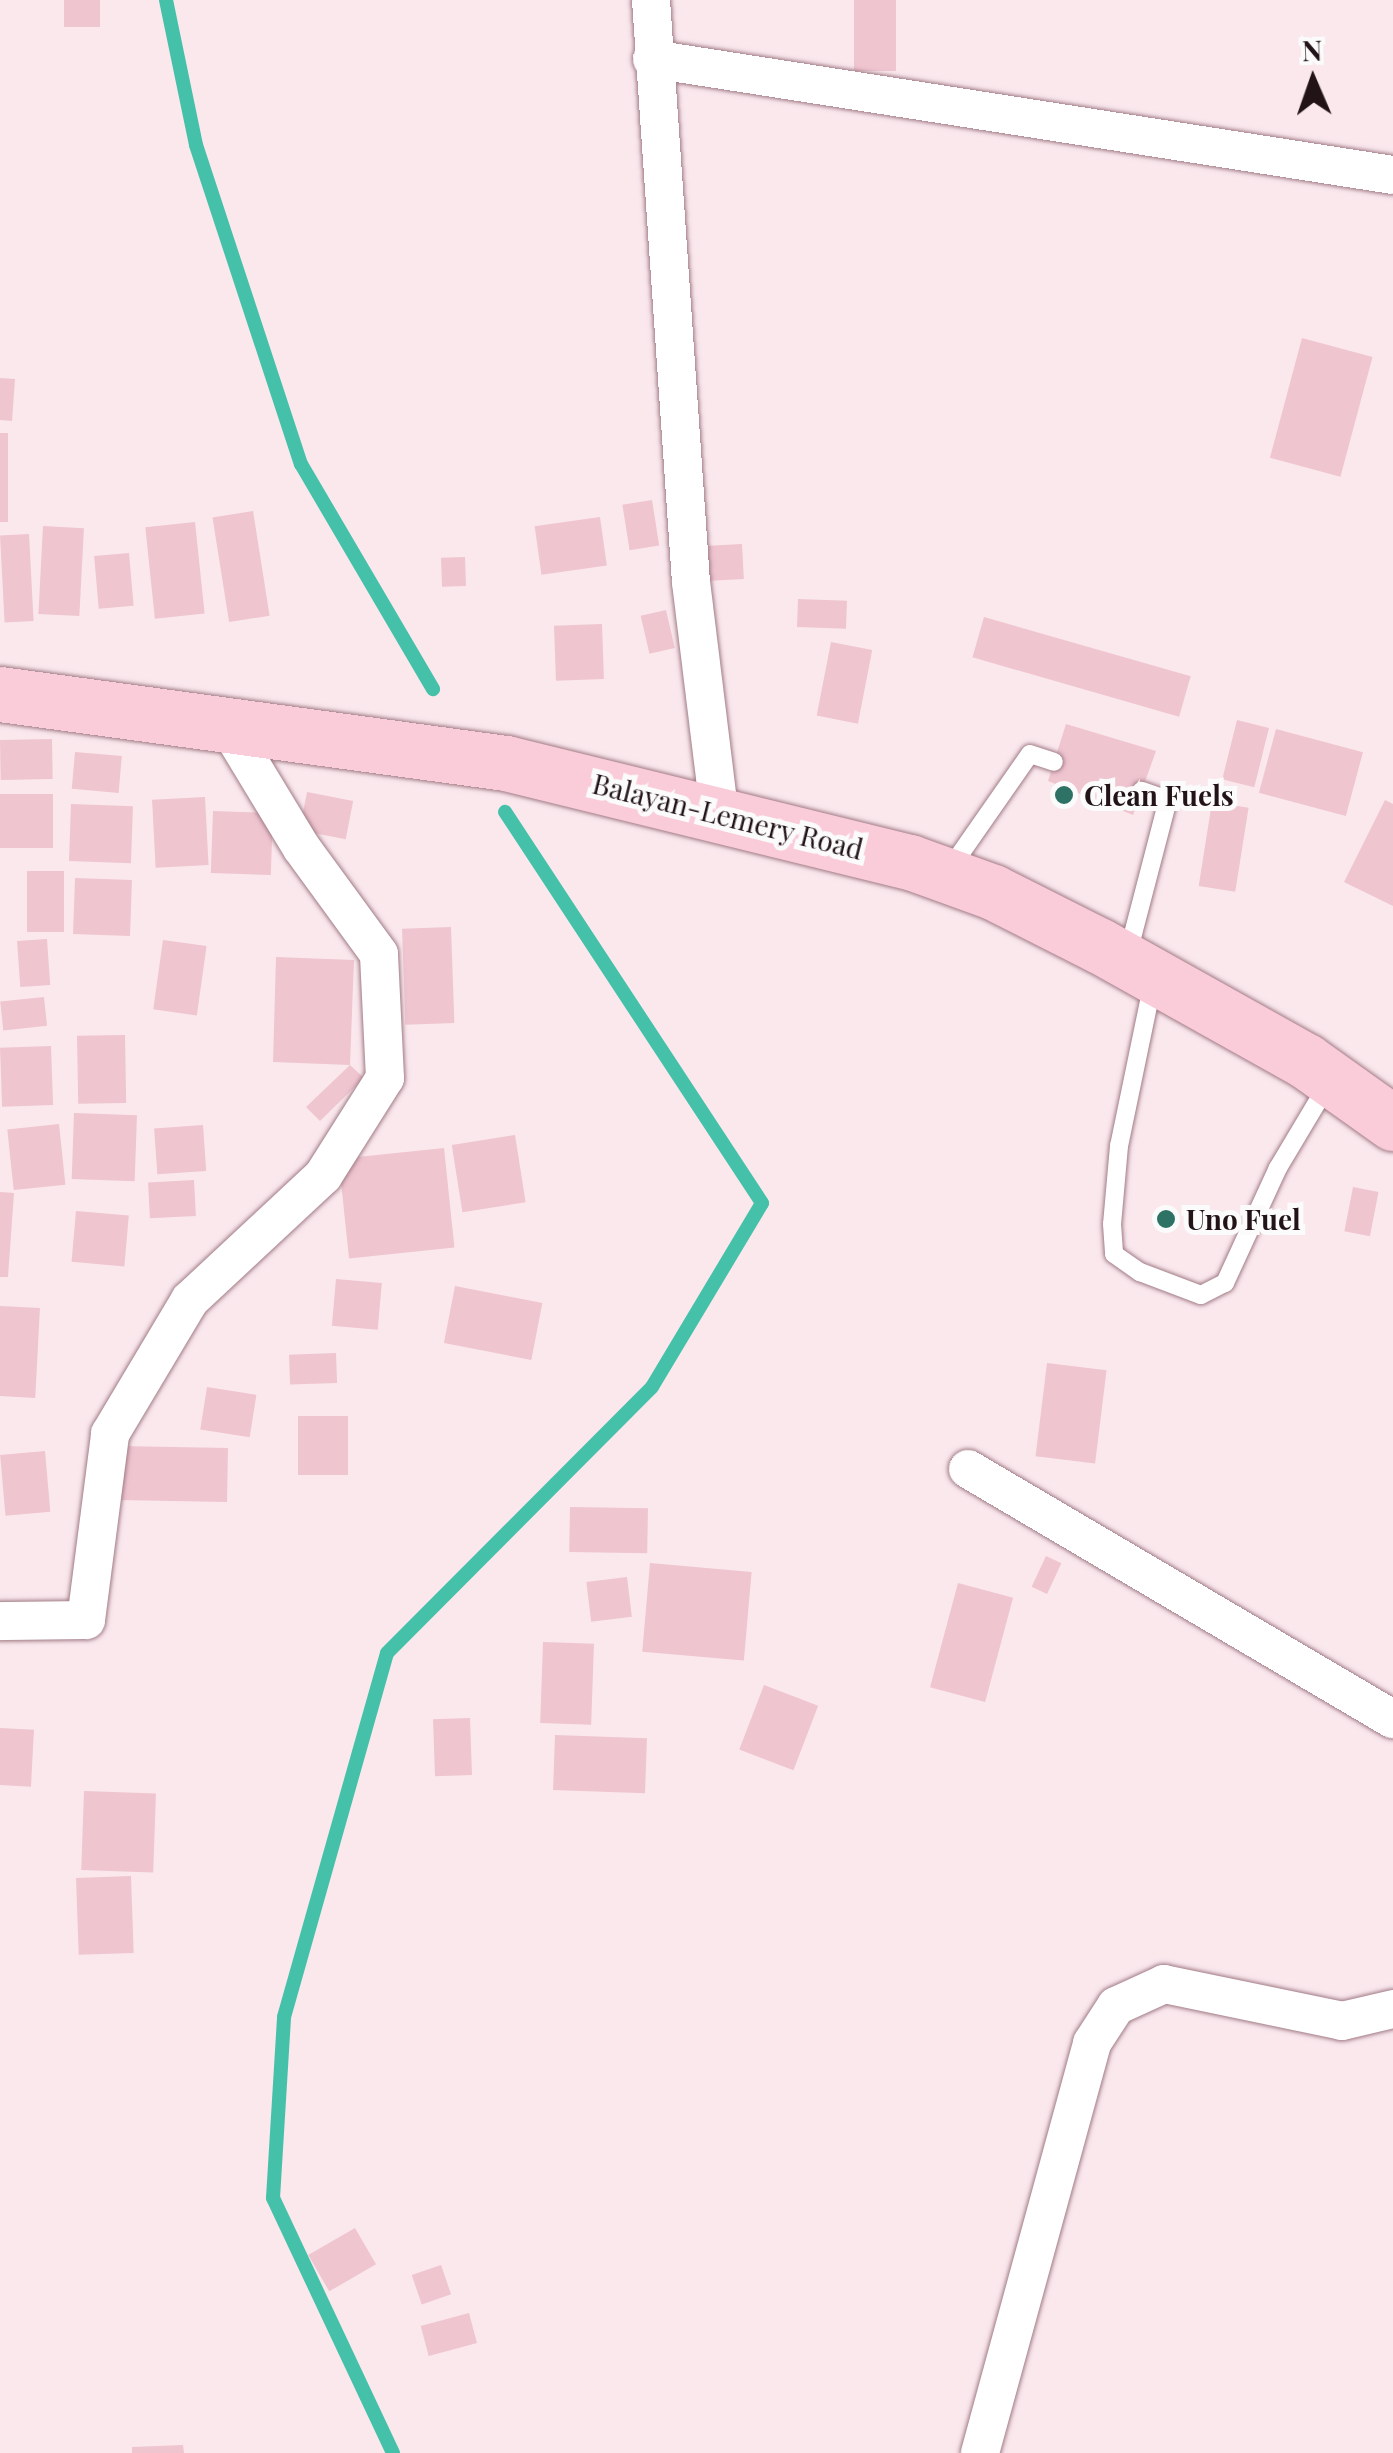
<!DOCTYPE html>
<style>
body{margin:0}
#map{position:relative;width:1393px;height:2453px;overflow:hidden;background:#fae8ed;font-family:"Playfair Display",serif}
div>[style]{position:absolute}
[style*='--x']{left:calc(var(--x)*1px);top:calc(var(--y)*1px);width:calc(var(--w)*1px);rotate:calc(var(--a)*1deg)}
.stream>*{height:14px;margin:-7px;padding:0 7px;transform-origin:7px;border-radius:7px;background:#45c1aa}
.building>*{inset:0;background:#efc5d0;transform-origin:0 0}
.roads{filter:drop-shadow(0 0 2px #a17b85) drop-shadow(0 0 2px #a17b85)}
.service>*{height:18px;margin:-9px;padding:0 9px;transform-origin:9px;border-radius:9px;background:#fff}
.minor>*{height:38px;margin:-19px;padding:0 19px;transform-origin:19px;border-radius:19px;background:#fff}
.primary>*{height:55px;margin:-27.5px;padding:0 27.5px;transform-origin:27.5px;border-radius:27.5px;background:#facbd9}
.dots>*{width:28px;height:28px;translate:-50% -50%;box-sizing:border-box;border:5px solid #fbfbfb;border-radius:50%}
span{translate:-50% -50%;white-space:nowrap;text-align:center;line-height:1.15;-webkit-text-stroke:10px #fbfbfb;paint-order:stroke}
.poi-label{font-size:28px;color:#221317;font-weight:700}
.left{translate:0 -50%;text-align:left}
.street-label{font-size:28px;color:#221317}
.north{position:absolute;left:1263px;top:30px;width:100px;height:100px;-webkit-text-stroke:8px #fbfbfb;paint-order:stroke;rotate:358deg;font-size:28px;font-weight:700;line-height:40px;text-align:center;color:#221317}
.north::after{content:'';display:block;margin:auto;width:35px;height:45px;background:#221317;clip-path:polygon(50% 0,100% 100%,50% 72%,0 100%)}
</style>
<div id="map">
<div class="stream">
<div style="--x:166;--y:0;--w:148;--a:78.3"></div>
<div style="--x:196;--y:145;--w:336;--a:71.8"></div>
<div style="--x:301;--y:464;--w:261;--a:59.6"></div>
<div style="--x:393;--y:2453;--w:282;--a:-115.2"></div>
<div style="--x:273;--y:2198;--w:181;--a:-86.5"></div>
<div style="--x:284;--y:2017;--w:378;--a:-74.2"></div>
<div style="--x:387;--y:1653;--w:375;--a:-45.1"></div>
<div style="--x:652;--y:1387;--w:214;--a:-59.1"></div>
<div style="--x:762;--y:1203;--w:468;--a:-123.3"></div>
</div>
<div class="building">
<div style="left:64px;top:0;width:36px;height:27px"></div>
<div style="left:854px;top:0;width:42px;height:71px"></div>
<div style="left:1302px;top:338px;width:73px;height:124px;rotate:15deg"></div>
<div style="clip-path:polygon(0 378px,15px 379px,12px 421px,0 420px)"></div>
<div style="left:0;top:433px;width:8px;height:89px"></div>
<div style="left:652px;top:500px;width:46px;height:30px;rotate:81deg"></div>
<div style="left:253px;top:511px;width:106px;height:41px;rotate:81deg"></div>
<div style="left:600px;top:517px;width:49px;height:66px;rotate:82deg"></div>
<div style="left:195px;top:522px;width:92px;height:50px;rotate:84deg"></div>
<div style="left:43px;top:526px;width:41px;height:88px;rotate:3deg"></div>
<div style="left:29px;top:534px;width:87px;height:29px;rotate:87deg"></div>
<div style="left:742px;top:544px;width:35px;height:38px;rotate:87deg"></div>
<div style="left:129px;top:553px;width:53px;height:35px;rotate:85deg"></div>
<div style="left:465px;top:557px;width:29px;height:24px;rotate:88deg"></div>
<div style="left:798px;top:599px;width:49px;height:28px;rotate:2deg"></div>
<div style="left:666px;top:610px;width:39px;height:26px;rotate:77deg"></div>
<div style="left:984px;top:617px;width:215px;height:42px;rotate:16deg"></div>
<div style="left:602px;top:624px;width:55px;height:48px;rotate:88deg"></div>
<div style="left:831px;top:642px;width:42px;height:75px;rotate:11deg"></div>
<div style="left:1237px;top:720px;width:33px;height:61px;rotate:14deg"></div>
<div style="clip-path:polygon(1066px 724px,1156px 751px,1133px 815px,1048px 781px)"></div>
<div style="left:1276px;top:729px;width:90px;height:66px;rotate:15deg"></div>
<div style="left:52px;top:739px;width:40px;height:52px;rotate:89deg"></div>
<div style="left:75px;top:752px;width:47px;height:37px;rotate:5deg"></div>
<div style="left:307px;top:792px;width:47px;height:39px;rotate:11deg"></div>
<div style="left:0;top:794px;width:53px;height:54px"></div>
<div style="left:205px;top:797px;width:68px;height:53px;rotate:87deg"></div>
<div style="clip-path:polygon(1385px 800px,1393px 804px,1393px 906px,1344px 882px)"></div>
<div style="left:1212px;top:802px;width:37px;height:85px;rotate:9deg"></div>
<div style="left:71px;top:804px;width:62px;height:57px;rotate:2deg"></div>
<div style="left:213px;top:811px;width:60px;height:62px;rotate:2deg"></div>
<div style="left:27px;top:871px;width:37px;height:61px"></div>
<div style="left:75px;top:878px;width:57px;height:56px;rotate:2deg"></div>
<div style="left:451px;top:927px;width:96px;height:49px;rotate:88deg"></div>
<div style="left:47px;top:939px;width:46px;height:30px;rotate:86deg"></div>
<div style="left:163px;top:940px;width:44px;height:70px;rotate:8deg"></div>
<div style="clip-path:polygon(276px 957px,354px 960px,350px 1065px,364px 1078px,320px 1121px,306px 1107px,350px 1065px,273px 1062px)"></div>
<div style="left:44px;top:997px;width:29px;height:44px;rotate:84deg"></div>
<div style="left:125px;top:1035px;width:68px;height:48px;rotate:89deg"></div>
<div style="left:51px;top:1046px;width:59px;height:51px;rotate:88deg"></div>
<div style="left:74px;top:1113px;width:63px;height:66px;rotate:2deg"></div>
<div style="left:59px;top:1124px;width:61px;height:52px;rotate:84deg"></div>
<div style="left:203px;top:1125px;width:46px;height:49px;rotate:86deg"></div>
<div style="left:515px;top:1135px;width:68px;height:64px;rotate:81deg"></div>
<div style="left:444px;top:1148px;width:100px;height:106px;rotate:84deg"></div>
<div style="left:194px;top:1180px;width:36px;height:46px;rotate:87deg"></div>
<div style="left:1353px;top:1187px;width:26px;height:45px;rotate:11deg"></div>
<div style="clip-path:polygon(0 1192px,14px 1193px,8px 1277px,0 1277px)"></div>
<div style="left:76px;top:1211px;width:53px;height:51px;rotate:5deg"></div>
<div style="left:336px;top:1279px;width:46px;height:47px;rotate:5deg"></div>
<div style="left:455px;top:1286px;width:89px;height:58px;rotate:11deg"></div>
<div style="left:0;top:1306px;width:40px;height:90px;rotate:3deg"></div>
<div style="left:336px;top:1353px;width:30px;height:47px;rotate:88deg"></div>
<div style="left:1047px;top:1363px;width:60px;height:94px;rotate:7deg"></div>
<div style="left:207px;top:1387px;width:50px;height:43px;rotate:9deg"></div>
<div style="left:298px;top:1416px;width:50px;height:59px"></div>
<div style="left:119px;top:1446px;width:109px;height:54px;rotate:1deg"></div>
<div style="left:45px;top:1451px;width:61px;height:45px;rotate:85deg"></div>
<div style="left:570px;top:1507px;width:78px;height:45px;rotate:1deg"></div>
<div style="left:1046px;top:1556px;width:17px;height:34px;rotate:25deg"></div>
<div style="left:650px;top:1563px;width:102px;height:89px;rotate:5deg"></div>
<div style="left:627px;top:1577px;width:40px;height:41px;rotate:83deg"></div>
<div style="left:958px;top:1583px;width:57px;height:108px;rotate:15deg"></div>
<div style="left:543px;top:1642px;width:51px;height:81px;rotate:2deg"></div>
<div style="left:764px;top:1685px;width:58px;height:69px;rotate:21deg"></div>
<div style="left:470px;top:1718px;width:57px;height:37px;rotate:88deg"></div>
<div style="left:0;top:1728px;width:34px;height:57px;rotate:3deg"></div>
<div style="left:555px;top:1735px;width:92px;height:55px;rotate:2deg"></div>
<div style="left:84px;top:1791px;width:72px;height:79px;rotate:2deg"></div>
<div style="left:131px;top:1876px;width:77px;height:55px;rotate:88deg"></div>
<div style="left:355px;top:2228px;width:42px;height:54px;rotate:60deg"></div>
<div style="left:441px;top:2265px;width:31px;height:31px;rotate:71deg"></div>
<div style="left:469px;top:2313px;width:31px;height:50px;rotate:75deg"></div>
<div style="clip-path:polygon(183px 2445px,184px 2453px,132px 2453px,132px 2447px)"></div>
</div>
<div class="roads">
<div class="service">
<div style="--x:949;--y:870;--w:141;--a:-55.1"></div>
<div style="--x:1030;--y:754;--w:25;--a:18"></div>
<div style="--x:1127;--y:957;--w:162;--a:-75.4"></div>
<div style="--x:1168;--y:800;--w:28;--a:-161"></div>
<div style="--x:1153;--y:982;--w:167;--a:101.7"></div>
<div style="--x:1119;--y:1146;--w:78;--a:95.1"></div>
<div style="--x:1112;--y:1224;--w:30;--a:86"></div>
<div style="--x:1114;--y:1254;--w:32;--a:35"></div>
<div style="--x:1140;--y:1272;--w:65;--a:20.7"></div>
<div style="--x:1201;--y:1295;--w:27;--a:-27"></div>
<div style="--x:1225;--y:1283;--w:127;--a:-65.3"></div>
<div style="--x:1278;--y:1168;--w:98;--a:-59.2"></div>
</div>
<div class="minor">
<div style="--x:651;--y:0;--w:583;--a:86.07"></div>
<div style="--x:691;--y:582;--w:230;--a:83"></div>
<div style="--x:652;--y:59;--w:750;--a:8.9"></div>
<div style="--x:968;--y:1469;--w:493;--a:30.5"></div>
<div style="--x:0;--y:1621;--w:86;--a:-0.7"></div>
<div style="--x:86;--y:1620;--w:188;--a:-82.6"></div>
<div style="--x:110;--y:1434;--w:156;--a:-59.2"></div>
<div style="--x:190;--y:1300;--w:182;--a:-43"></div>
<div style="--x:323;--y:1176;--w:116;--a:-57.7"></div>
<div style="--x:385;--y:1078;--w:124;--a:-92.8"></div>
<div style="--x:379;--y:954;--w:132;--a:-126.1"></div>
<div style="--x:301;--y:847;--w:149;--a:-121.2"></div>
<div style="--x:980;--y:2453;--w:425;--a:-74.7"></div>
<div style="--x:1092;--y:2043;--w:44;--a:-57"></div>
<div style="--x:1116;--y:2006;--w:53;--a:-24.6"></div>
<div style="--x:1164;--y:1984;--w:182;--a:11.7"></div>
<div style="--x:1342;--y:2021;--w:52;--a:-13.2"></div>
</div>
<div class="primary">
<div style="--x:0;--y:694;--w:511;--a:7.77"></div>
<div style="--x:506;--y:763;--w:416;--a:13.8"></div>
<div style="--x:910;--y:862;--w:88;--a:19.9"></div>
<div style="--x:993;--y:892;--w:120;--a:26.8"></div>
<div style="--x:1100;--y:946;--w:236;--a:29.2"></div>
<div style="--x:1306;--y:1061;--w:107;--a:35.5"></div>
</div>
</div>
<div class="dots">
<div style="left:1064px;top:795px;background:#2e7265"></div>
<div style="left:1166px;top:1219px;background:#2e7265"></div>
</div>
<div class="poi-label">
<span class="left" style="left:1084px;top:795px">Clean Fuels</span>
<span class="left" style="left:1186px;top:1219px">Uno Fuel</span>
</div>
<div class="street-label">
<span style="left:728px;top:816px;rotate:14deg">Balayan-Lemery Road</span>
</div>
<div class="north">N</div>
</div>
